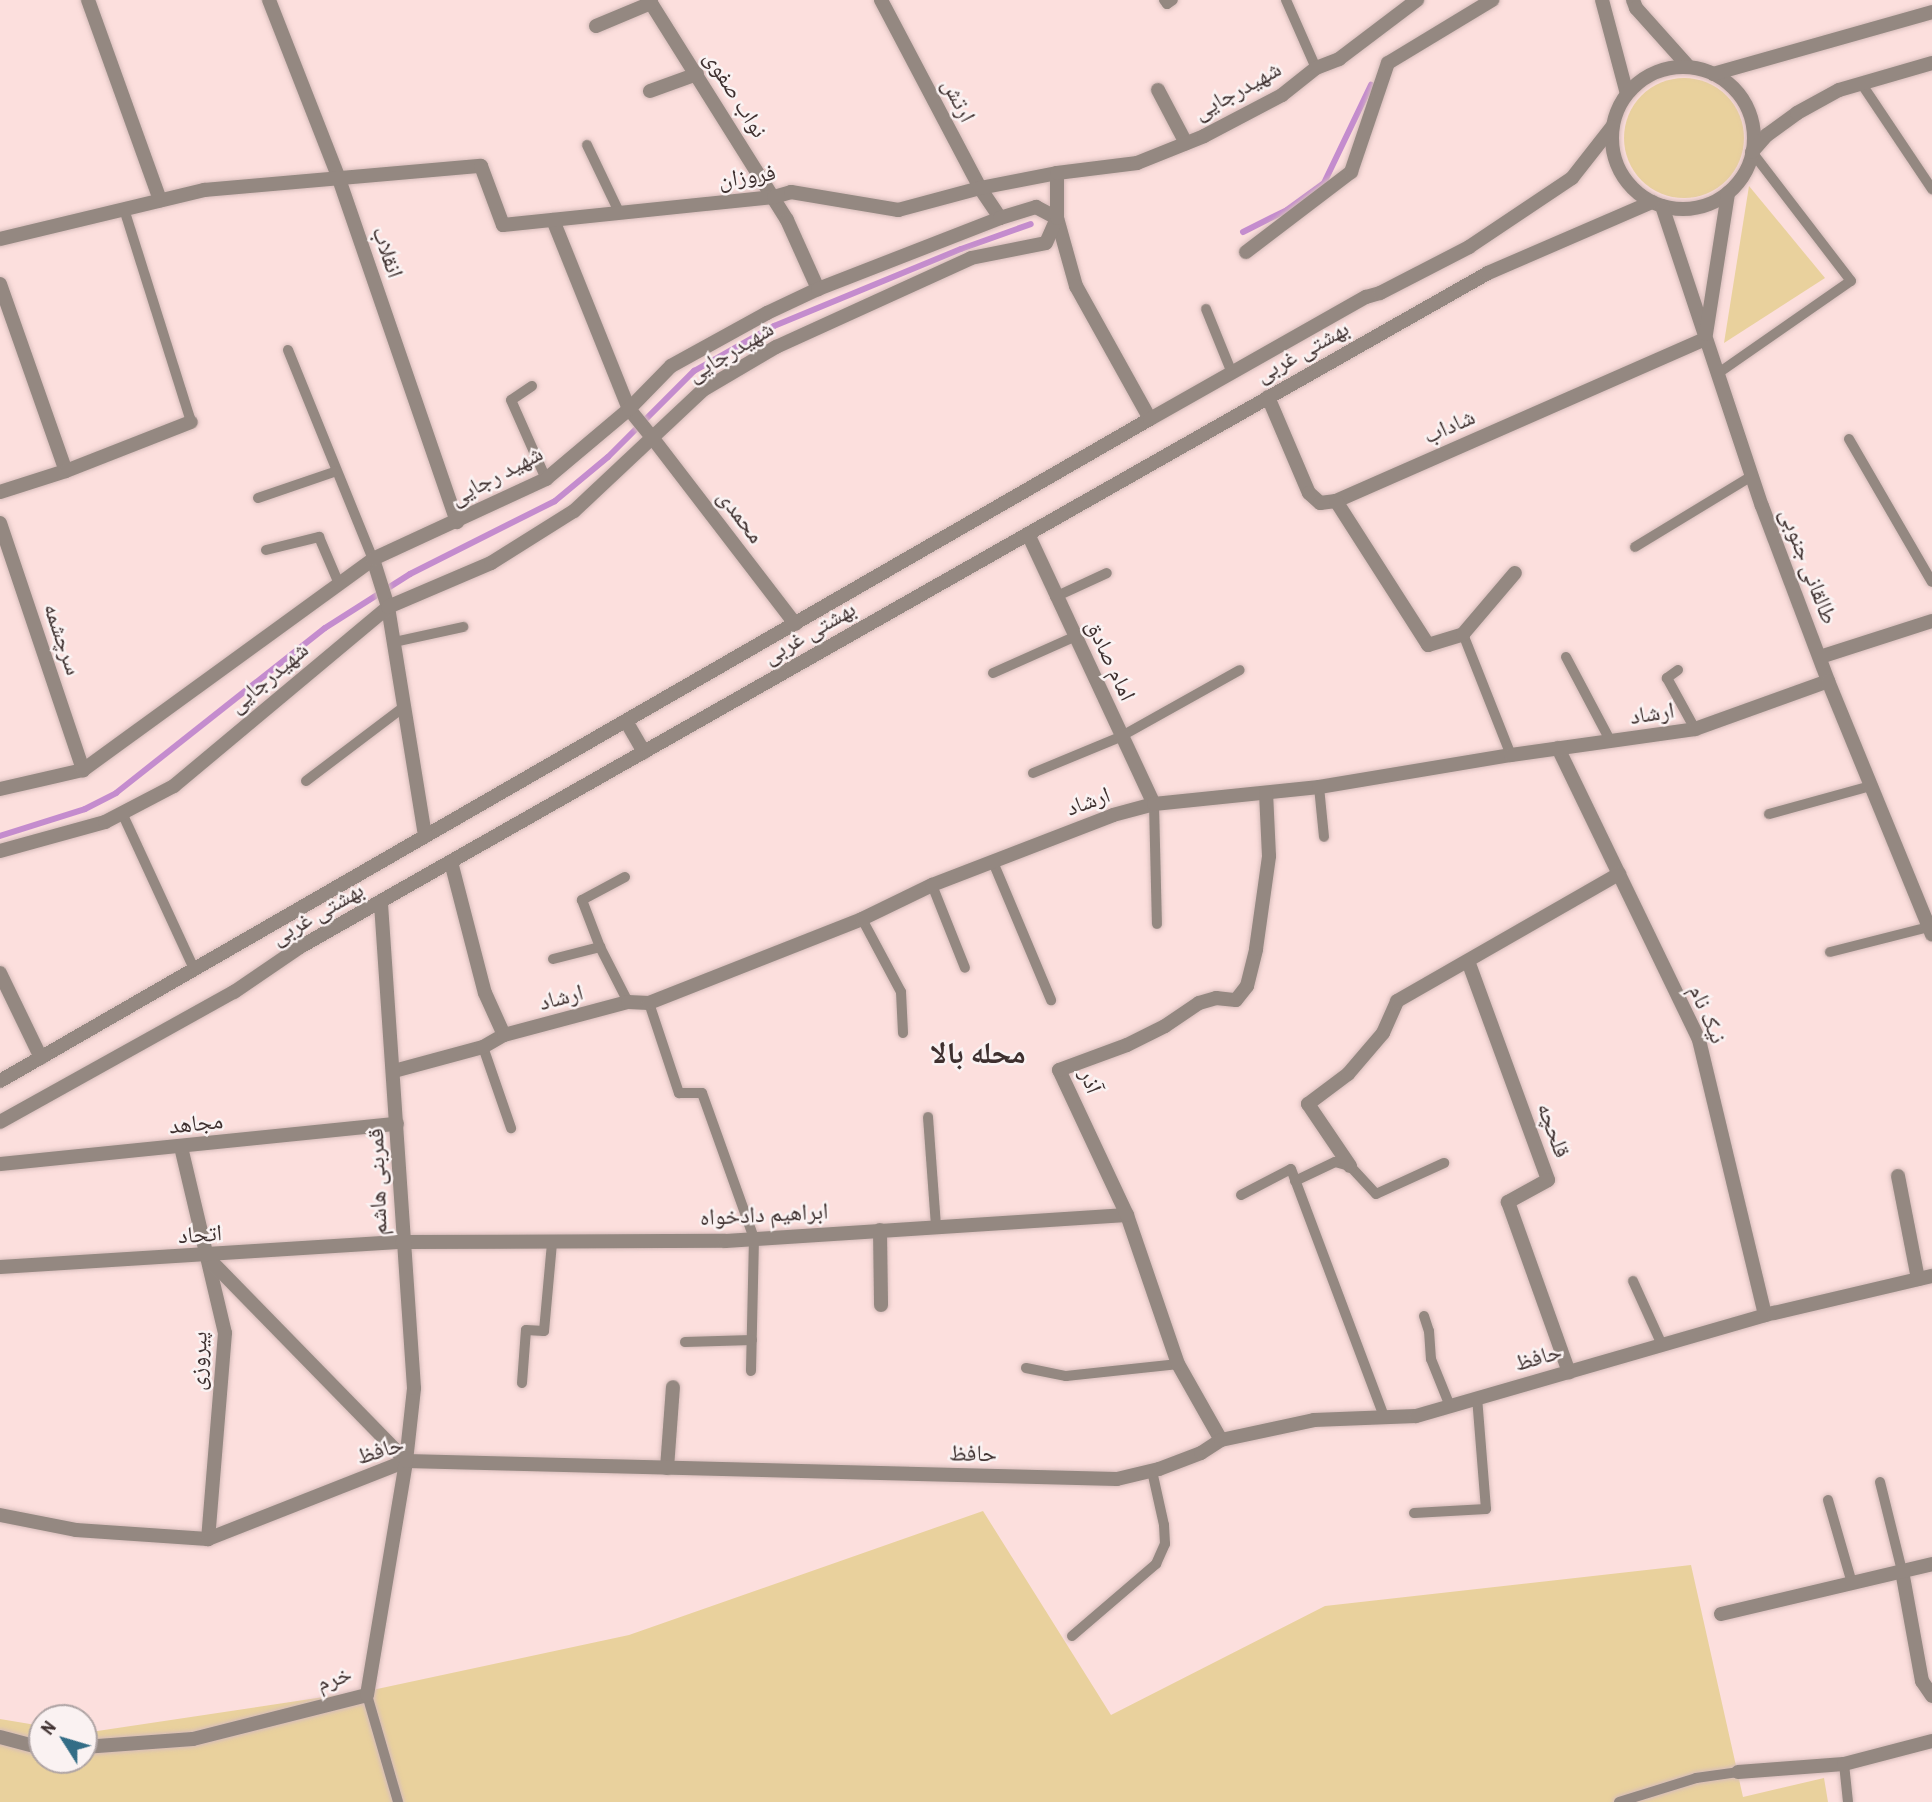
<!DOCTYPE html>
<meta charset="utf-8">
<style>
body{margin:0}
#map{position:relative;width:1932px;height:1802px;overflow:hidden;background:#fcdfdd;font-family:"Archivo Narrow","Noto Naskh Arabic",sans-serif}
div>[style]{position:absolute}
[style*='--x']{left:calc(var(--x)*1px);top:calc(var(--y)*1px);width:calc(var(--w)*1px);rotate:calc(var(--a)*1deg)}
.green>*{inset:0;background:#e9d19d}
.round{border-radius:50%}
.stream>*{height:6px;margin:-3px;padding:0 3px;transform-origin:3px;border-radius:3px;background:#c48cce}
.roads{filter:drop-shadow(0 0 2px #d6bcba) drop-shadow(0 0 2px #d6bcba)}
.service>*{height:10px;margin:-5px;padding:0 5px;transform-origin:5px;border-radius:5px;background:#948881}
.minor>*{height:14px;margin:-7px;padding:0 7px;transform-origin:7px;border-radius:7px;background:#948881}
.tertiary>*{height:14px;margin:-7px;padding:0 7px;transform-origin:7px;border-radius:7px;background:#948881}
.tertiary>.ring{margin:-7px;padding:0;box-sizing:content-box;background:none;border:14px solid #948881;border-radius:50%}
span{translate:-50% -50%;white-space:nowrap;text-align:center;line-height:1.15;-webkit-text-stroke:5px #faf2f2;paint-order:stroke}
.street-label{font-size:23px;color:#3e302f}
.district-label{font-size:30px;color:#3e302f;font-weight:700}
.north{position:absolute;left:28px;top:1704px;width:70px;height:70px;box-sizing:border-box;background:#faf2f2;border:2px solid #afa4a4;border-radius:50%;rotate:307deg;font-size:19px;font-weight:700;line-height:28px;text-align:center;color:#3e302f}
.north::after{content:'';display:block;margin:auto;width:24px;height:32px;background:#336d86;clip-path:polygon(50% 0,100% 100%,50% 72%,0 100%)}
</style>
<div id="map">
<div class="green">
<div class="round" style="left:1624px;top:78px;width:120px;height:120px"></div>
<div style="clip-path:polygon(1749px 186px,1825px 278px,1724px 343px)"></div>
<div style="clip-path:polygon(983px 1511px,1111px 1715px,1325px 1606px,1691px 1565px,1743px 1797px,1824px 1778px,1828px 1802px,0 1802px,0 1719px,42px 1726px,42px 1760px,84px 1760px,84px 1733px,377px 1689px,629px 1635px)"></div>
</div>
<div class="stream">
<div style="--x:1243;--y:232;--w:49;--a:-26.6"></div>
<div style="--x:1287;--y:210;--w:46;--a:-36.1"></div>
<div style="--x:1324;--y:183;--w:109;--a:-64.4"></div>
<div style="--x:0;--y:836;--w:89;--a:-17.6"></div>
<div style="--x:85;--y:809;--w:35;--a:-27"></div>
<div style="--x:116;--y:793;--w:266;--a:-38.3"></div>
<div style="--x:325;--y:628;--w:101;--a:-32.4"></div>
<div style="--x:410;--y:574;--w:162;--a:-26.7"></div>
<div style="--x:555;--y:501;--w:69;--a:-39.7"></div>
<div style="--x:608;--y:457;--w:122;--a:-45"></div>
<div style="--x:694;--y:371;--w:92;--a:-29.4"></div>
<div style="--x:774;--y:326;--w:202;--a:-22.4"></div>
<div style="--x:961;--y:249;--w:74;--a:-19.7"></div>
</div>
<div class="roads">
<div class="service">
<div style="--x:1164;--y:0;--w:5;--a:53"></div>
<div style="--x:1167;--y:4;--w:7;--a:-34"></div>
<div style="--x:1286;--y:0;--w:74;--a:66.2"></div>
<div style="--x:1861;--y:83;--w:128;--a:56.2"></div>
<div style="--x:587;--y:145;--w:76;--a:64.4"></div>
<div style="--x:124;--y:209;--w:223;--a:72.5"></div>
<div style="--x:1206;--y:309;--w:69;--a:67.9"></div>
<div style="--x:288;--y:350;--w:226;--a:67.9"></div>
<div style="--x:1717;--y:374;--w:163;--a:-34.8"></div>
<div style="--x:1851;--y:281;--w:163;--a:-127.5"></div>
<div style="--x:532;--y:386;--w:25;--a:146"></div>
<div style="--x:511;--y:400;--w:86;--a:66.1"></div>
<div style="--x:1849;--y:439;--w:165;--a:59.9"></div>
<div style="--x:258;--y:498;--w:83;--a:-18.9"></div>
<div style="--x:1635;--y:547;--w:137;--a:-31.3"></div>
<div style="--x:266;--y:550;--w:55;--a:-13.8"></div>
<div style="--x:319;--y:537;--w:51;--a:66.9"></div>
<div style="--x:1055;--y:597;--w:57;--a:-24.8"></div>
<div style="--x:1463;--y:634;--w:130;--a:68.4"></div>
<div style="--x:394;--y:642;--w:71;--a:-12.3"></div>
<div style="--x:1566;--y:657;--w:96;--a:62.1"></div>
<div style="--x:1678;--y:670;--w:14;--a:144"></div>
<div style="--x:1667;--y:678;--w:58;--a:61.2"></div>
<div style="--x:993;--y:673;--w:91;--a:-24"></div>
<div style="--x:1033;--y:773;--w:94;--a:-22.5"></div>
<div style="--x:1120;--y:737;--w:137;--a:-29.2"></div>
<div style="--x:306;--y:781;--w:123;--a:-37.1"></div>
<div style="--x:1319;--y:787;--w:50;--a:84.3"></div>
<div style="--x:1154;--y:804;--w:120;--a:88.6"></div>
<div style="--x:122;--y:813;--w:172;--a:65.2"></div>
<div style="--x:1769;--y:814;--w:106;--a:-15.4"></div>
<div style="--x:993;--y:862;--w:150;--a:67.2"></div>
<div style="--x:625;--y:877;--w:49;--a:151.9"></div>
<div style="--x:582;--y:900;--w:50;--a:69"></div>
<div style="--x:600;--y:947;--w:62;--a:63"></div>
<div style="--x:932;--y:885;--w:89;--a:68.3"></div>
<div style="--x:862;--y:919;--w:83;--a:61.9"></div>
<div style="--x:901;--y:992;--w:41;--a:87.2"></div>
<div style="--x:1830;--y:952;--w:102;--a:-14.2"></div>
<div style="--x:553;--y:959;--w:49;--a:-14.3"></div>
<div style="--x:649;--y:1003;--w:95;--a:71.6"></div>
<div style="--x:679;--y:1093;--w:23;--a:0"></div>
<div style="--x:702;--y:1093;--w:154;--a:70.3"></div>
<div style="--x:754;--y:1238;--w:133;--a:91.3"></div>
<div style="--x:483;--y:1047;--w:86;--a:70.9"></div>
<div style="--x:928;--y:1117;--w:110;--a:85.8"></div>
<div style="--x:1295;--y:1181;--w:44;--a:-25.4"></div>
<div style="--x:1335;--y:1162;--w:16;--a:15"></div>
<div style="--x:1350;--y:1166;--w:38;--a:47"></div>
<div style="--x:1376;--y:1194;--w:75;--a:-24.5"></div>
<div style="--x:1241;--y:1195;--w:56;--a:-27.5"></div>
<div style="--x:1291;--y:1169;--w:265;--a:69.4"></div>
<div style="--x:1633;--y:1281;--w:70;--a:65.6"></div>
<div style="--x:1424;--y:1316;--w:16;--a:72"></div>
<div style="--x:1429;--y:1331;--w:28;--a:86"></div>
<div style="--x:1431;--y:1359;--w:51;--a:68"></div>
<div style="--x:685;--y:1342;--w:67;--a:-1.7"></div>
<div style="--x:1026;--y:1368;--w:41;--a:11.3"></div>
<div style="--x:1066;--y:1376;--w:113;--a:-6.1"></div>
<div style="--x:522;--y:1383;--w:53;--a:-85.7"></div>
<div style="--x:526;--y:1330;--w:18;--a:3"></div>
<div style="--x:544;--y:1331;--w:88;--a:-84.8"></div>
<div style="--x:1880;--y:1482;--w:92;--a:76.1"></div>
<div style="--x:1828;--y:1500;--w:86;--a:73.9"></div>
<div style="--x:1414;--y:1513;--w:72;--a:-3.2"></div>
<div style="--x:1486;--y:1509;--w:111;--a:-94.6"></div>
<div style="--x:1072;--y:1636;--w:111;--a:-40.6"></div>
<div style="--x:1156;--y:1564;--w:22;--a:-66"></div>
<div style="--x:1165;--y:1544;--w:19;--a:-93"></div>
<div style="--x:1164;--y:1525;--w:55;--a:-102.5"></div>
<div style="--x:367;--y:1695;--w:111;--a:73.8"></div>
<div style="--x:1844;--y:1764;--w:38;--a:84"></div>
<div style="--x:1619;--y:1802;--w:81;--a:-17.3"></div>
<div style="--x:1696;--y:1778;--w:42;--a:-8.1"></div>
</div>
<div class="minor">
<div style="--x:88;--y:0;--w:213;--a:70.2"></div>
<div style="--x:269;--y:0;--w:192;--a:68.6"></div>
<div style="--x:339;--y:179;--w:363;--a:71"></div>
<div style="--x:649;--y:0;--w:260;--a:57.9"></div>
<div style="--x:787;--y:220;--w:76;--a:65.8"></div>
<div style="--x:881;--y:0;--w:212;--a:62.2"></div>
<div style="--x:980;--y:188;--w:36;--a:56"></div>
<div style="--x:596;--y:26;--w:60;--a:-22.7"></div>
<div style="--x:1158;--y:90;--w:60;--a:62.2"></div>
<div style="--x:650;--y:91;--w:50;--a:-19.9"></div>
<div style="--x:1057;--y:218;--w:71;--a:74.4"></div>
<div style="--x:1076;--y:286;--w:152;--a:60.9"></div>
<div style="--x:553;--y:220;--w:204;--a:68.1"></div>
<div style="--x:0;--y:239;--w:210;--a:-13.5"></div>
<div style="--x:204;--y:190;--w:278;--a:-5"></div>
<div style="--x:481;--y:166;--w:63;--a:69.6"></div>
<div style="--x:503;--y:225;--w:272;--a:-5.9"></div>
<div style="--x:774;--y:197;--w:18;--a:-16"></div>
<div style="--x:791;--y:192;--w:109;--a:9.5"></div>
<div style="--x:898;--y:210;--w:85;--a:-15"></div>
<div style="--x:980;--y:188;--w:78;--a:-11"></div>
<div style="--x:1246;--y:252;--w:132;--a:-37.3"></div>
<div style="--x:1351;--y:172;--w:115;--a:-71.3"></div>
<div style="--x:1388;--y:63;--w:122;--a:-31.2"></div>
<div style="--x:0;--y:284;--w:198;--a:70.6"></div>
<div style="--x:1268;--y:397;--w:104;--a:66.9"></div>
<div style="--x:1309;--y:493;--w:15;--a:42"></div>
<div style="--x:1320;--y:503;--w:16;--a:-7"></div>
<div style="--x:1336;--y:501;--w:403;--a:-23.7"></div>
<div style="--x:651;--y:436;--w:237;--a:52.5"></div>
<div style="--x:0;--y:492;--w:69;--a:-17.7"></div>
<div style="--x:66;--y:471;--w:134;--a:-21.4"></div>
<div style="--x:1336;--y:501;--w:171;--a:57.4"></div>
<div style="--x:1428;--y:645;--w:37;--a:-17"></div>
<div style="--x:1463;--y:634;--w:80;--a:-49.6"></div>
<div style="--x:0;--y:523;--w:261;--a:71.4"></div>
<div style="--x:1028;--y:534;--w:298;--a:65"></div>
<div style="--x:388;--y:607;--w:232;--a:80.8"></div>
<div style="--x:1820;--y:657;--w:118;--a:-17.8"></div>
<div style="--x:1558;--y:748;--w:324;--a:64.2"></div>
<div style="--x:1699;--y:1040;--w:283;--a:76.5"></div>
<div style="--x:451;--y:862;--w:135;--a:75.5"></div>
<div style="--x:485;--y:993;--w:46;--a:65.7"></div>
<div style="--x:1468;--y:961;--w:233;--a:69.9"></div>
<div style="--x:1548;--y:1180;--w:46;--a:151.2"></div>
<div style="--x:1508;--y:1202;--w:181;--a:70.3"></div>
<div style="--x:0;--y:973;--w:94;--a:64.2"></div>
<div style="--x:394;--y:1071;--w:92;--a:-15.1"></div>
<div style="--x:483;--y:1047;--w:24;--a:-30"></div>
<div style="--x:504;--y:1035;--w:128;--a:-14.9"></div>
<div style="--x:628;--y:1002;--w:21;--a:3"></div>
<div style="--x:649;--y:1003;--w:229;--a:-21.5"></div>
<div style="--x:862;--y:919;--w:78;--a:-25.9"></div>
<div style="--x:932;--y:885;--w:194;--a:-21.1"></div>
<div style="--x:1113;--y:815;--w:42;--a:-15"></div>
<div style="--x:1154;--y:804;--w:166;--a:-5.9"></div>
<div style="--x:1319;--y:787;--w:195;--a:-9.5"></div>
<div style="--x:1511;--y:755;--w:186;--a:-8"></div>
<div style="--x:1695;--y:729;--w:141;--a:-19.8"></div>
<div style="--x:181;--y:1147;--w:191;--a:76.7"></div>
<div style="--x:225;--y:1333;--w:207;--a:94.7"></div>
<div style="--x:0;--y:1164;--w:399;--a:-5.8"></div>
<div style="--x:1350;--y:1166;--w:75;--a:-124.1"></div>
<div style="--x:1308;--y:1104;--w:50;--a:-36.9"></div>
<div style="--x:1348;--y:1074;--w:54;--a:-49.5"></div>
<div style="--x:1383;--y:1033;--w:35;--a:-66"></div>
<div style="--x:1397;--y:1001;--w:256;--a:-29.8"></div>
<div style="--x:1898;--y:1176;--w:105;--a:79"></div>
<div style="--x:880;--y:1230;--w:75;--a:89.2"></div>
<div style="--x:207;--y:1257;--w:285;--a:45.7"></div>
<div style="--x:0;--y:1267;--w:403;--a:-3.6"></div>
<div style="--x:402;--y:1242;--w:323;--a:-0.2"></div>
<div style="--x:725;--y:1241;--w:403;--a:-3.7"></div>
<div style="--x:1221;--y:1440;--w:87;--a:-119.5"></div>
<div style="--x:1178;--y:1364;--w:157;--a:-108.9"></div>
<div style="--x:1127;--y:1215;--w:160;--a:-115.1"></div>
<div style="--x:1059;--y:1070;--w:72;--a:-20.2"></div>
<div style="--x:1127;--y:1045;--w:42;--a:-26.6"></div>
<div style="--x:1165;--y:1026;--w:41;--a:-34.1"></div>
<div style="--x:1199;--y:1003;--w:18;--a:-16"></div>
<div style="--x:1216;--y:998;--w:20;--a:6"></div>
<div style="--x:1236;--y:1000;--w:18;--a:-52"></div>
<div style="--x:1247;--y:986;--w:38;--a:-76"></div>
<div style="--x:1256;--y:949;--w:94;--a:-82"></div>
<div style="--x:1269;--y:856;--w:63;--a:-92.7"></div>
<div style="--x:667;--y:1468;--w:81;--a:-85.8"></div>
<div style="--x:0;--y:1515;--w:77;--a:11.2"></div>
<div style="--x:76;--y:1530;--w:132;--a:3.9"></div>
<div style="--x:208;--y:1539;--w:213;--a:-21.5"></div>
<div style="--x:406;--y:1461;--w:711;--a:1.45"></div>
<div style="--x:1117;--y:1479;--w:43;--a:-13.4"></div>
<div style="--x:1159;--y:1469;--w:45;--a:-20.9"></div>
<div style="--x:1201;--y:1453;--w:24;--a:-33"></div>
<div style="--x:1221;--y:1440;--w:95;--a:-12.1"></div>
<div style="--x:1314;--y:1420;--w:102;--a:-2.2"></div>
<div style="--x:1416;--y:1416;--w:373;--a:-16.1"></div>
<div style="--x:1774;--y:1313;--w:162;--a:-13.2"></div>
<div style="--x:1902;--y:1571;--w:112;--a:79.7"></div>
<div style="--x:1922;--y:1681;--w:18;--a:56"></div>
<div style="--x:1721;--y:1614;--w:217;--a:-13.3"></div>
<div style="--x:0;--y:1737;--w:43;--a:14.7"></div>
<div style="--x:84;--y:1747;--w:109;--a:-4.2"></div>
<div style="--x:193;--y:1739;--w:179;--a:-14.2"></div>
<div style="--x:367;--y:1695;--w:237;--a:-80.5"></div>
<div style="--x:406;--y:1461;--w:73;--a:-83.7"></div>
<div style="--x:414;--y:1388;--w:487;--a:-93.9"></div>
<div style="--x:1738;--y:1772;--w:106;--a:-4.3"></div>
<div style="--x:1844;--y:1764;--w:91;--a:-14.6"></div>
</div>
<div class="tertiary">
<div style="--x:1602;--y:0;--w:97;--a:75.1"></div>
<div style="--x:1633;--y:0;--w:9;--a:69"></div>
<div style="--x:1636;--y:8;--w:79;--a:48.1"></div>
<div class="ring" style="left:1612px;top:67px;width:128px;height:128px"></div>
<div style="--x:1713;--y:74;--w:228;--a:-15.8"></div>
<div style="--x:1752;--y:152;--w:23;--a:-49"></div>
<div style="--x:1767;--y:135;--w:37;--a:-36"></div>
<div style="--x:1797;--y:113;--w:48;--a:-28.7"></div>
<div style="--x:1839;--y:90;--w:97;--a:-16.2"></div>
<div style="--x:1662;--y:206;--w:316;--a:71.6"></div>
<div style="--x:1762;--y:506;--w:187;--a:69.3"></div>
<div style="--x:1828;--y:681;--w:274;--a:67.7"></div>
<div style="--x:1706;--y:334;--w:143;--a:-81.1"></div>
<div style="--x:629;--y:409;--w:35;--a:51"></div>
<div style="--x:373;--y:559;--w:50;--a:72.6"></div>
<div style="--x:626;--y:721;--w:36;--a:60"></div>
<div style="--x:0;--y:789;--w:85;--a:-12.9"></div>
<div style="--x:83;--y:770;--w:359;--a:-36"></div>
<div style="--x:373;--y:559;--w:191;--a:-24.8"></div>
<div style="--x:546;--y:479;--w:109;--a:-40.1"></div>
<div style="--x:629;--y:409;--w:60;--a:-45.7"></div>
<div style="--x:671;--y:366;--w:110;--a:-28.9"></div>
<div style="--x:767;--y:313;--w:56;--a:-25.2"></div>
<div style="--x:818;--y:289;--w:195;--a:-21.3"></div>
<div style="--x:1000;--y:218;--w:38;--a:-17"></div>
<div style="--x:1036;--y:207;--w:24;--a:28"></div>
<div style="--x:0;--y:851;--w:109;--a:-15.4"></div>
<div style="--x:105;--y:822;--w:78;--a:-27.6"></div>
<div style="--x:174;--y:786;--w:279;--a:-39.9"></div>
<div style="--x:388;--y:607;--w:112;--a:-23.1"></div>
<div style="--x:491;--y:563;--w:98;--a:-32.1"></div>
<div style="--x:574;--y:511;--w:177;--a:-43.2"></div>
<div style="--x:703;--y:390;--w:85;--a:-30.5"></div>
<div style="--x:776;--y:347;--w:214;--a:-24.5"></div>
<div style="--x:971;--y:258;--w:76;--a:-11.3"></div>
<div style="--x:1046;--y:243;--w:27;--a:-66"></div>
<div style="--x:1057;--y:218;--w:45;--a:-90"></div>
<div style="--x:1057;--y:173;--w:81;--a:-7.1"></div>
<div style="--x:1137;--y:163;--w:72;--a:-21.9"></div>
<div style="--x:1204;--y:136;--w:88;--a:-27.7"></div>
<div style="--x:1282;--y:95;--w:43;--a:-38.5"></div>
<div style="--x:1316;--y:68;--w:25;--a:-21"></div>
<div style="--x:1339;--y:59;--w:98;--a:-37.1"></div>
<div style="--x:0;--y:1081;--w:1327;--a:-29.93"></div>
<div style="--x:1150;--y:419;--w:248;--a:-29.5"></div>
<div style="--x:1366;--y:297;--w:15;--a:-16"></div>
<div style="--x:1380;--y:293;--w:100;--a:-27.3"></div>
<div style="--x:1469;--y:247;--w:124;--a:-33.8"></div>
<div style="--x:1572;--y:178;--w:65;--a:-51.9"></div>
<div style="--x:0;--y:1122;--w:268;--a:-29.1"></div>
<div style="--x:234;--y:992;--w:80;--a:-34.3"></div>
<div style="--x:300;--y:947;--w:1366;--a:-29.57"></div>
<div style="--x:1488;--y:273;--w:179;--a:-23.4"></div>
</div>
</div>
<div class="street-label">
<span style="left:1237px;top:90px;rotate:-29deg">شهیدرجایی</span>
<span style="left:736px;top:94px;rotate:58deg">نواب صفوی</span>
<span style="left:959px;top:100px;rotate:63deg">ارتش</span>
<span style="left:747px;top:176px;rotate:-8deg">فروزان</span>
<span style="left:388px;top:252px;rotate:71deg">انقلاب</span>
<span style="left:730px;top:351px;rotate:-31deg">شهیدرجایی</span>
<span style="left:1302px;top:351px;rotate:-29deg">بهشتی غربی</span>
<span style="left:1449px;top:426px;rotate:-24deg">شاداب</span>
<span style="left:496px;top:475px;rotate:-28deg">شهید رجایی</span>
<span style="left:741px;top:516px;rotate:53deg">محمدی</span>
<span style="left:1809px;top:566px;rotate:69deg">طالقانی جنوبی</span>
<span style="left:809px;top:632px;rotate:-30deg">بهشتی غربی</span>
<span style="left:63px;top:639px;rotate:71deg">سرچشمه</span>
<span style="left:1111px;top:660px;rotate:65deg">امام صادق</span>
<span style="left:268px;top:677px;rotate:-40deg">شهیدرجایی</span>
<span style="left:1652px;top:713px;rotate:-9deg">ارشاد</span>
<span style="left:1088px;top:801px;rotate:-20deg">ارشاد</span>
<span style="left:317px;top:913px;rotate:-30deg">بهشتی غربی</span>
<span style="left:561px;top:997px;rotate:-15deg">ارشاد</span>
<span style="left:1708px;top:1014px;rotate:67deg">نیک نام</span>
<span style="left:1091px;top:1081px;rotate:69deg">آذر</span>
<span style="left:196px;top:1123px;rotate:-6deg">مجاهد</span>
<span style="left:1554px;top:1130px;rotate:70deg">قلحچه</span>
<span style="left:377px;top:1182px;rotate:-92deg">قمربنی هاشم</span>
<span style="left:764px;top:1214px;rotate:-3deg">ابراهیم دادخواه</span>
<span style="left:200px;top:1234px;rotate:-4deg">اتحاد</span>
<span style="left:1538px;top:1357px;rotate:-16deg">حافظ</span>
<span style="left:198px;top:1361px;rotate:-88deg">پیروزی</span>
<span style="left:380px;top:1450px;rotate:-17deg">حافظ</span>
<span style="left:973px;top:1453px;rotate:1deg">حافظ</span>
<span style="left:334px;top:1678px;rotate:-18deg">خرم</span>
</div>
<div class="district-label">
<span style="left:978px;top:1052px">محله بالا</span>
</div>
<div class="north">N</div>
</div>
